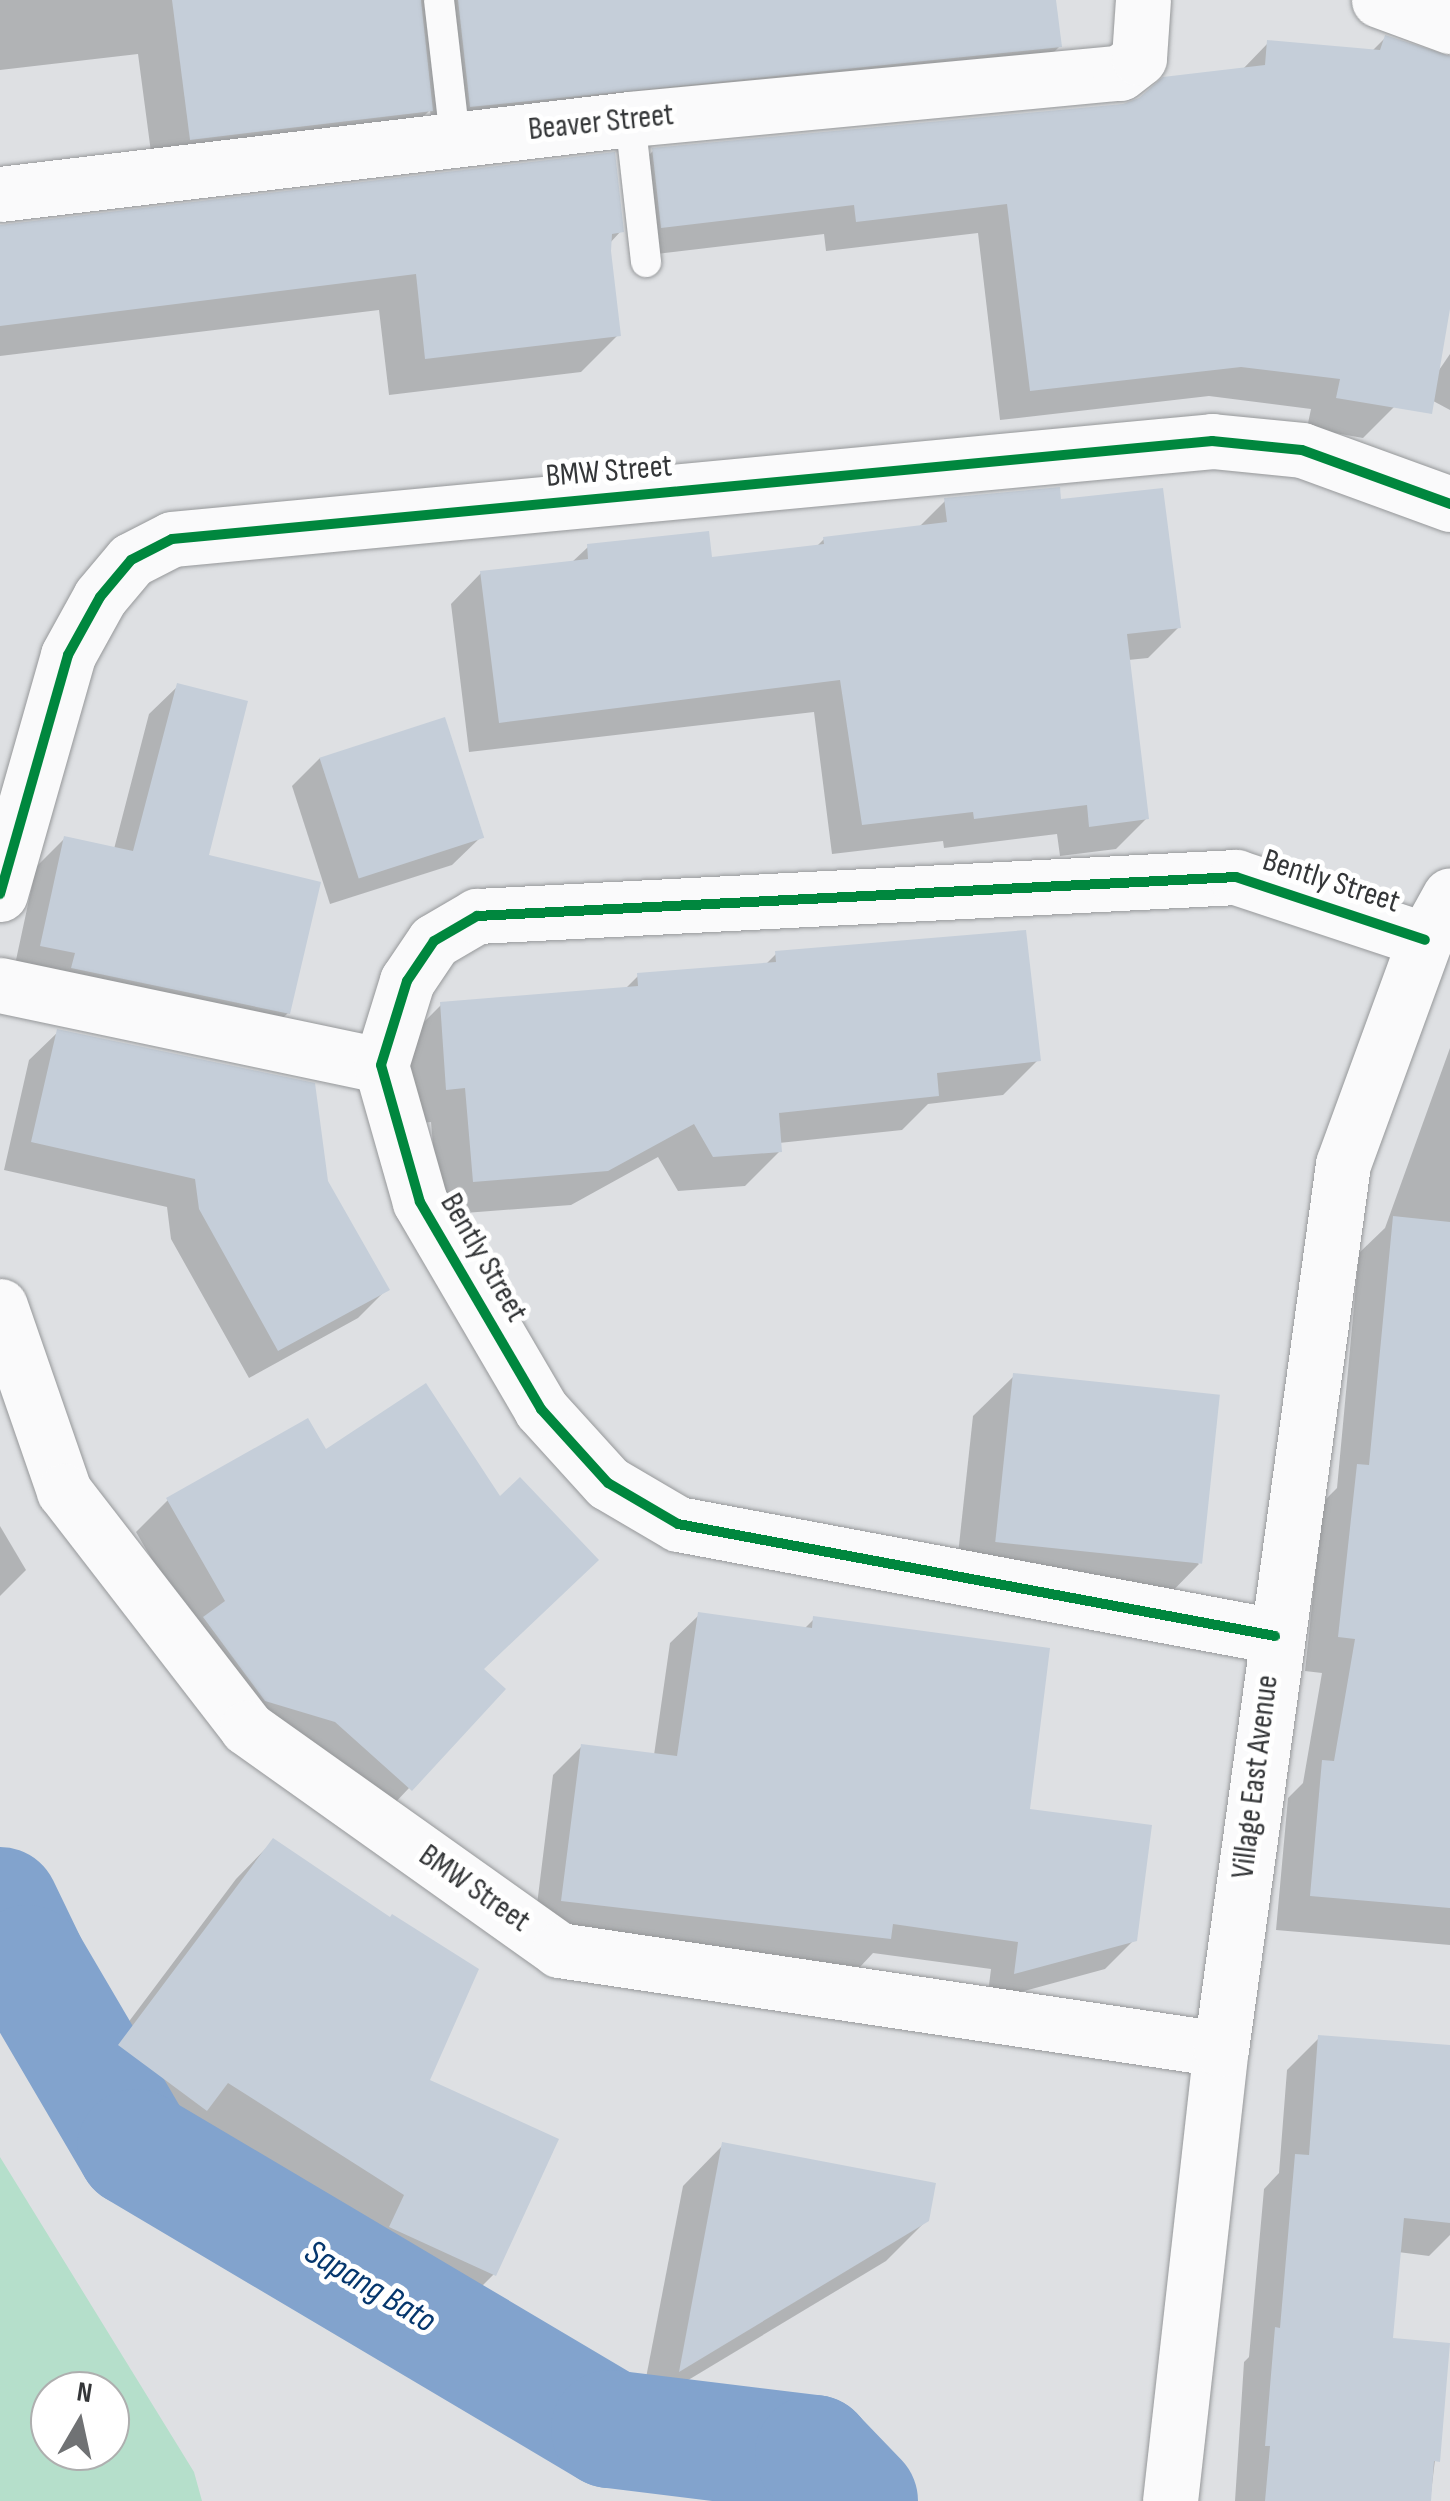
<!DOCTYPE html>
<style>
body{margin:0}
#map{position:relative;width:1450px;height:2501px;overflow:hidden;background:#dee0e3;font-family:"Sofia Sans Condensed",sans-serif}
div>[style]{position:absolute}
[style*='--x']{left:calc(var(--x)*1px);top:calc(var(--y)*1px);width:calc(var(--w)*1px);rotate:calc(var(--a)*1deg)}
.green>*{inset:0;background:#b5dfcb}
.shadow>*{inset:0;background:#0003}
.stream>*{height:20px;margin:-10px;padding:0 10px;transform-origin:10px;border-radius:10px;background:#82a3cd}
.river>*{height:118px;margin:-59px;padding:0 59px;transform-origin:59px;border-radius:59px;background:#82a3cd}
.building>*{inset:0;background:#c5ced9;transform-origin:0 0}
.roads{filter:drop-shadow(0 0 2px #96989a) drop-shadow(0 0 2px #96989a)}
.service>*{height:30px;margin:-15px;padding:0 15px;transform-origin:15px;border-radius:15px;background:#fafafb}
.minor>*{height:55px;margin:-27.5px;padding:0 27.5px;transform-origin:27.5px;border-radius:27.5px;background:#fafafb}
.tertiary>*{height:55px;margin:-27.5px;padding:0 27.5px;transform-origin:27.5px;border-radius:27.5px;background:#fafafb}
.cycleway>*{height:10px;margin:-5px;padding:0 5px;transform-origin:5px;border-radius:5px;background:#00873e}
span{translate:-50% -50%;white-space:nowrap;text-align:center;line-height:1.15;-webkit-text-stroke:10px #fff;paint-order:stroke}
.street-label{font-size:32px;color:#343638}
.water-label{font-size:35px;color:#05366d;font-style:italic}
.north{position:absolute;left:30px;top:2371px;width:100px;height:100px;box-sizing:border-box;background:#fff;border:2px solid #aeafaf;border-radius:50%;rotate:9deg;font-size:28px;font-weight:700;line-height:40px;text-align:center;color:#343638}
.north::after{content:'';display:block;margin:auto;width:35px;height:45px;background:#707274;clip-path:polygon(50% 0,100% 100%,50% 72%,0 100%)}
</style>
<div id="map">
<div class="green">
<div style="clip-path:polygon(evenodd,0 2157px,194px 2472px,202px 2501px,0 2501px,0 2157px,50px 2391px,110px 2391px,110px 2451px,50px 2451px,50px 2391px)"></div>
</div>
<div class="shadow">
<div style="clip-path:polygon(0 0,1054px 0,1060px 46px,1023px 83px,434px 142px,430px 110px,393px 147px,154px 175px,138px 54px,0 70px)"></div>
<div style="clip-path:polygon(1385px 38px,1450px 57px,1450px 211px,1394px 407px,1363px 438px,1307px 428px,1311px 409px,1209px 396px,1000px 420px,978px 233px,826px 251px,824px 234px,631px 257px,623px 181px,653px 151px,1124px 107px,1241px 71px,1268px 43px,1371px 52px)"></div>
<div style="clip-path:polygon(0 227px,621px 231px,609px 244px,618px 335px,581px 372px,389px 395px,379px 310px,0 356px)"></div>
<div style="clip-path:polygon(1450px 354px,1450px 410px,1422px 395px)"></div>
<div style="clip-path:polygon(946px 500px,1059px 502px,1178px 628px,1148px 658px,1128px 660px,1147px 818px,1116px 849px,1060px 856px,1057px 834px,944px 848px,943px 841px,832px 854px,814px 712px,469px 752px,451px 604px,481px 573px,571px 563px,588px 547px,710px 559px,816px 547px,824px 539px,918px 528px)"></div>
<div style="clip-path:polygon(178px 686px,206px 857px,288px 1013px,259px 1041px,13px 974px,36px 867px,65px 838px,114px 849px,149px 714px)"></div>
<div style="clip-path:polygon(320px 758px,481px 837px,452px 865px,330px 904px,292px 786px)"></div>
<div style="clip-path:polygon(776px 954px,1038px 1060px,1003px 1095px,928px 1104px,902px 1130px,779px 1143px,780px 1151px,745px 1186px,678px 1191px,658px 1157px,571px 1205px,439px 1215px,431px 1122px,412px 1124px,406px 1040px,441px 1005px,624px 990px,638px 976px,765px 965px)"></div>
<div style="clip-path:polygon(58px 1032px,325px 1181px,387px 1289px,358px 1318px,249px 1378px,171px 1239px,167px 1207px,4px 1170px,29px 1060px)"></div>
<div style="clip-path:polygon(1450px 1048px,1450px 1945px,1276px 1930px,1288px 1798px,1303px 1783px,1322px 1673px,1305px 1671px,1323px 1502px,1337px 1488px,1359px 1253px,1385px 1228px)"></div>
<div style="clip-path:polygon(1014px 1376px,1199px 1564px,1159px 1605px,955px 1582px,973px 1416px)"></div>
<div style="clip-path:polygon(325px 1452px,499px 1500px,481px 1670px,502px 1689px,378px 1821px,304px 1753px,193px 1630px,136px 1532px,168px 1500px)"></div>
<div style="clip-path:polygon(0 1526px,26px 1570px,0 1596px)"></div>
<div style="clip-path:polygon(699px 1615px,804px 1629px,814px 1619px,1027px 1811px,1134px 1940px,1105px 1969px,987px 2001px,991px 1969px,873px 1953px,860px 1967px,534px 1929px,553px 1775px,582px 1746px,654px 1755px,670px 1643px)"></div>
<div style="clip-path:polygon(273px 1841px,427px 2082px,494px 2274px,456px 2312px,353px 2265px,368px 2234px,193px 2122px,168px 2147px,82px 2084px,236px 1879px)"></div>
<div style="clip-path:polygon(1319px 2038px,1450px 2047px,1450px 2235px,1429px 2256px,1398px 2252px,1390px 2340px,1449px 2345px,1430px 2501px,1235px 2501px,1244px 2362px,1249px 2357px,1264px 2189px,1279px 2173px,1287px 2070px)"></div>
<div style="clip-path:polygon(723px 2145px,927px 2220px,886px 2261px,640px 2409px,683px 2186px)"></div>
</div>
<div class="stream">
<div style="--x:0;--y:1978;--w:31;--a:-27"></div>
</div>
<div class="river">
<div style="--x:0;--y:1906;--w:64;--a:64.2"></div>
<div style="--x:28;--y:1964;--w:213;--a:59.6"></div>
<div style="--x:136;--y:2148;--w:551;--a:30.66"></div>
<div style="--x:610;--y:2429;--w:206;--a:7"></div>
<div style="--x:814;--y:2454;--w:65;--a:46.2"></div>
</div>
<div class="building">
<div style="clip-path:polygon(172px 0,421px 0,433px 111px,190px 140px)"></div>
<div style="clip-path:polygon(458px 0,1056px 0,1062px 47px,470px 107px)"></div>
<div style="clip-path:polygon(1385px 35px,1450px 56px,1450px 309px,1432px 414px,1336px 398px,1340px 379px,1241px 367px,1030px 391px,1007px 204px,856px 222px,854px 205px,661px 228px,652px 148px,1123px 104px,1139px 98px,1163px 77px,1265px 65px,1267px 40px,1380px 50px)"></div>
<div style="clip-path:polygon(615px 152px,624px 232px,612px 234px,611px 251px,621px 336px,425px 359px,416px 274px,0 326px,0 225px)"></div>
<div style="clip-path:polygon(1060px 487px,1061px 499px,1163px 488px,1181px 628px,1127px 634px,1149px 819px,1089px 827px,1087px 805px,974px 819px,973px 812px,862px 825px,840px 680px,499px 723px,480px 571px,588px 559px,587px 544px,709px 531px,712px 557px,824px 544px,823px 537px,947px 522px,944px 498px)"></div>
<div style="clip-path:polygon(177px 683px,248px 701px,209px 855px,321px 882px,290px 1014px,71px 968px,75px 953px,40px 946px,64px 836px,133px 851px)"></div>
<div style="left:445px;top:717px;width:127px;height:132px;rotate:72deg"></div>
<div style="clip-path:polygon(1026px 930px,1041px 1061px,937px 1073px,939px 1096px,779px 1113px,782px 1152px,713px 1157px,694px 1124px,608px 1171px,473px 1182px,465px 1088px,446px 1090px,440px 1002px,638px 986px,637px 973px,776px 962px,775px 951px)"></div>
<div style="clip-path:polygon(57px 1029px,315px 1083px,328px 1181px,390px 1290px,278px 1351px,199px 1209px,195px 1179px,31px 1142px)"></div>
<div style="clip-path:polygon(1393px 1216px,1450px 1222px,1450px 1908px,1310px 1896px,1322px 1760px,1334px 1761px,1355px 1639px,1338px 1637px,1357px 1464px,1369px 1465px)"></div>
<div style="left:1013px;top:1373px;width:208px;height:170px;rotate:6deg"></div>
<div style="clip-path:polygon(426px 1383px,500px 1496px,520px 1477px,599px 1560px,484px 1669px,506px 1689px,412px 1791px,335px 1722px,265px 1701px,203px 1617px,225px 1601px,166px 1498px,308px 1418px,326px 1449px)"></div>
<div style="clip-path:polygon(698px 1612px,812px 1628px,813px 1616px,1050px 1648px,1030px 1809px,1152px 1825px,1137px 1941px,1014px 1974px,1018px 1942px,893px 1924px,891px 1939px,561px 1901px,581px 1744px,677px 1756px)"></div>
<div style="clip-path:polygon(273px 1838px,390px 1917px,392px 1914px,479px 1969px,430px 2080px,559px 2139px,496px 2276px,389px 2227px,404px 2195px,228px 2083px,207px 2111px,118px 2045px)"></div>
<div style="clip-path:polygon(1318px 2035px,1450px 2045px,1450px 2223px,1404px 2218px,1393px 2338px,1450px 2343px,1440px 2462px,1434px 2461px,1431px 2501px,1265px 2501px,1270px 2446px,1265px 2446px,1275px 2327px,1280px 2328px,1295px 2154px,1309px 2155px)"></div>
<div style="clip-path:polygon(722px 2142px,936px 2183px,929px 2221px,679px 2372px)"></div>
</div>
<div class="roads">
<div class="service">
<div style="--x:439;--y:0;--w:140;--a:83.4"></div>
<div style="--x:630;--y:119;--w:144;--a:83.6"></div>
</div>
<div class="minor">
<div style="--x:1379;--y:0;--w:76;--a:20.1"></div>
<div style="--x:0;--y:194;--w:634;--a:-6.79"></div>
<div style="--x:630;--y:119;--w:492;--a:-5.4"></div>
<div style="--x:1120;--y:73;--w:24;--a:-38"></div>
<div style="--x:1139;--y:58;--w:58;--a:-86.1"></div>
<div style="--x:0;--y:894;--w:248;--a:-74.1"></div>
<div style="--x:68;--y:655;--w:66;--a:-61.1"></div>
<div style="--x:100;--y:597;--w:48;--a:-50"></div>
<div style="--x:131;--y:560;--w:46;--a:-27.1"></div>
<div style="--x:172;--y:539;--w:1045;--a:-5.38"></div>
<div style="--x:1212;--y:441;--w:90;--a:5.7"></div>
<div style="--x:1302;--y:450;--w:158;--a:20"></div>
<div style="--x:0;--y:985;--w:389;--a:11.9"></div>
<div style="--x:0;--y:1306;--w:196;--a:70.9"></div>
<div style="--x:64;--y:1491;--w:299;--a:52.3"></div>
<div style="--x:247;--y:1728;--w:383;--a:35.4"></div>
<div style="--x:559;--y:1950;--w:669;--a:8.51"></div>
<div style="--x:1275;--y:1636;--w:607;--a:-169.37"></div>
<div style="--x:678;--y:1524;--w:81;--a:-149.6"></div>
<div style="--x:608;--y:1483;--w:100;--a:-132.2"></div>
<div style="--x:541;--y:1409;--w:240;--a:-120.3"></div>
<div style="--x:420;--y:1202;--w:142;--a:-105.9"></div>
<div style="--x:381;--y:1065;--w:88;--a:-72.8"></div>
<div style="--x:407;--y:981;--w:48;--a:-56"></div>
<div style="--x:434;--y:941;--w:50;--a:-30.2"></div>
<div style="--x:477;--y:916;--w:760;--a:-2.94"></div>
<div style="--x:1236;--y:877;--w:199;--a:18.4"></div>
</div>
<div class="tertiary">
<div style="--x:1170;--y:2501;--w:455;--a:-83.6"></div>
<div style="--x:1221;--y:2049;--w:893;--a:-82.15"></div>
<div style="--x:1343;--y:1164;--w:239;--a:-69.9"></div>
<div style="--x:1425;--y:940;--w:51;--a:-60.9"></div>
</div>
</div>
<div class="cycleway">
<div style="--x:0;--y:894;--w:248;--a:-74.1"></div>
<div style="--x:68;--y:655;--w:66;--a:-61.1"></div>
<div style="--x:100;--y:597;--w:48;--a:-50"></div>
<div style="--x:131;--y:560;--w:46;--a:-27.1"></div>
<div style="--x:172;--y:539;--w:1045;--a:-5.38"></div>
<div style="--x:1212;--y:441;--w:90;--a:5.7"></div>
<div style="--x:1302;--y:450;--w:158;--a:20"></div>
<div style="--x:1275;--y:1636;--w:607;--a:-169.37"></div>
<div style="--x:678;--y:1524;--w:81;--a:-149.6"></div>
<div style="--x:608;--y:1483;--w:100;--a:-132.2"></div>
<div style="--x:541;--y:1409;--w:240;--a:-120.3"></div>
<div style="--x:420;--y:1202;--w:142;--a:-105.9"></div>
<div style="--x:381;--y:1065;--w:88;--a:-72.8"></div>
<div style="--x:407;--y:981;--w:48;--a:-56"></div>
<div style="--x:434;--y:941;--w:50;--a:-30.2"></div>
<div style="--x:477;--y:916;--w:760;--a:-2.94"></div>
<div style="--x:1236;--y:877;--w:199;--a:18.4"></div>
</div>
<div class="street-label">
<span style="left:601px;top:123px;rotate:-6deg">Beaver Street</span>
<span style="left:609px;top:472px;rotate:-5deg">BMW Street</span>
<span style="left:1331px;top:882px;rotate:18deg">Bently Street</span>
<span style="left:483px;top:1258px;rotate:60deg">Bently Street</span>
<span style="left:1256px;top:1777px;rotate:-83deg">Village East Avenue</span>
<span style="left:474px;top:1889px;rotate:35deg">BMW Street</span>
</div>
<div class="water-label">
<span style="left:370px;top:2287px;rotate:31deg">Sapang Bato</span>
</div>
<div class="north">N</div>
</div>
